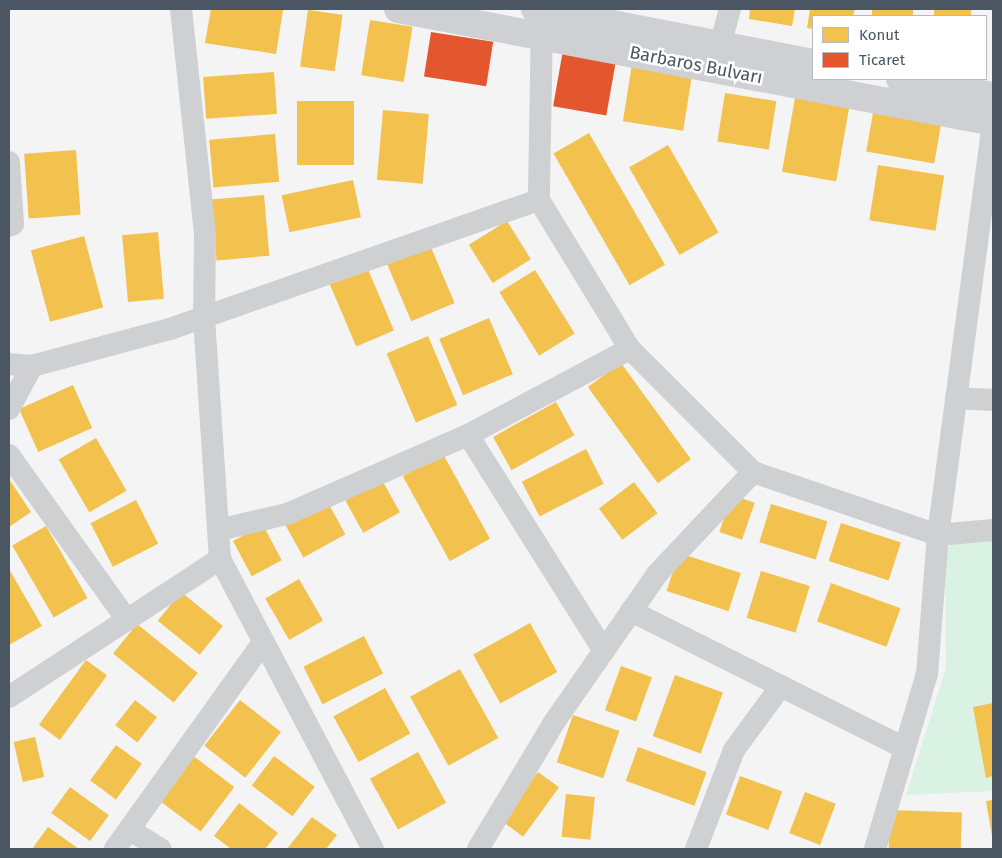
<!DOCTYPE html>
<meta charset="utf-8">
<style>
body{margin:0}
#map{position:relative;width:1002px;height:858px;overflow:hidden;background:#f4f4f4;font-family:"Fira Sans",sans-serif}
div>[style]{position:absolute}
[style*='--x']{left:calc(var(--x)*1px);top:calc(var(--y)*1px);width:calc(var(--w)*1px);rotate:calc(var(--a)*1deg)}
.green>*{inset:0;background:#d9f2e3}
.homes>*{inset:0;background:#f2c14e;transform-origin:0 0}
.shops>*{inset:0;background:#e4572e;transform-origin:0 0}
.street>*{height:22px;margin:-11px;padding:0 11px;transform-origin:11px;border-radius:11px;background:#ced0d2}
.secondary>*{height:28px;margin:-14px;padding:0 14px;transform-origin:14px;border-radius:14px;background:#ced0d4}
span{translate:-50% -50%;white-space:nowrap;text-align:center;line-height:1.15;-webkit-text-stroke:5px #fff;paint-order:stroke}
.street-label{font-size:18px;color:#4a5661}
.frame{position:absolute;inset:0;border:10px solid #4a5661;pointer-events:none}
.legend{position:absolute;left:812px;top:15px;width:175px;height:65px;box-sizing:border-box;background:#fff;border:1px solid #b7bbc0;margin:0;padding:6px 9px;list-style:none;font-size:15px;color:#4a5661}
.legend li{display:flex;align-items:center;gap:10px;height:25px}
.legend b{width:25px;border:1px solid #b7bbc0}
</style>
<div id="map">
<div class="green">
<div style="clip-path:polygon(993px 539px,993px 791px,906px 795px,946px 668px,945px 554px,950px 545px)"></div>
</div>
<div class="homes">
<div style="clip-path:polygon(211px 9px,283px 10px,276px 54px,205px 43px)"></div>
<div style="clip-path:polygon(750px 9px,795px 9px,792px 26px,749px 19px)"></div>
<div style="clip-path:polygon(810px 9px,855px 9px,853px 16px,813px 16px,813px 29px,807px 28px)"></div>
<div style="left:872px;top:9px;width:41px;height:7px"></div>
<div style="left:934px;top:9px;width:37px;height:7px"></div>
<div style="left:308px;top:10px;width:35px;height:57px;rotate:8deg"></div>
<div style="left:370px;top:20px;width:43px;height:56px;rotate:9deg"></div>
<div style="left:632px;top:64px;width:61px;height:58px;rotate:9deg"></div>
<div style="left:274px;top:72px;width:42px;height:71px;rotate:86deg"></div>
<div style="left:725px;top:93px;width:52px;height:49px;rotate:9deg"></div>
<div style="left:795px;top:98px;width:55px;height:75px;rotate:10deg"></div>
<div style="left:297px;top:101px;width:57px;height:64px"></div>
<div style="left:383px;top:110px;width:46px;height:70px;rotate:5deg"></div>
<div style="left:873px;top:113px;width:69px;height:39px;rotate:10deg"></div>
<div style="left:589px;top:133px;width:152px;height:41px;rotate:60deg"></div>
<div style="left:275px;top:134px;width:48px;height:66px;rotate:85deg"></div>
<div style="left:668px;top:145px;width:101px;height:45px;rotate:60deg"></div>
<div style="left:76px;top:150px;width:65px;height:52px;rotate:86deg"></div>
<div style="left:878px;top:165px;width:67px;height:56px;rotate:9deg"></div>
<div style="left:353px;top:180px;width:38px;height:73px;rotate:78deg"></div>
<div style="left:264px;top:195px;width:61px;height:53px;rotate:85deg"></div>
<div style="left:507px;top:221px;width:45px;height:45px;rotate:58deg"></div>
<div style="left:158px;top:232px;width:67px;height:36px;rotate:85deg"></div>
<div style="left:84px;top:236px;width:74px;height:55px;rotate:75deg"></div>
<div style="left:430px;top:245px;width:63px;height:47px;rotate:67deg"></div>
<div style="left:367px;top:267px;width:69px;height:41px;rotate:67deg"></div>
<div style="left:535px;top:270px;width:75px;height:42px;rotate:58deg"></div>
<div style="left:489px;top:318px;width:61px;height:54px;rotate:67deg"></div>
<div style="left:428px;top:336px;width:75px;height:45px;rotate:67deg"></div>
<div style="left:621px;top:363px;width:119px;height:41px;rotate:54deg"></div>
<div style="left:73px;top:385px;width:47px;height:59px;rotate:66deg"></div>
<div style="left:556px;top:402px;width:38px;height:72px;rotate:61deg"></div>
<div style="left:96px;top:438px;width:61px;height:43px;rotate:60deg"></div>
<div style="left:586px;top:449px;width:39px;height:72px;rotate:63deg"></div>
<div style="left:443px;top:454px;width:97px;height:46px;rotate:61deg"></div>
<div style="clip-path:polygon(9px 479px,31px 512px,9px 527px)"></div>
<div style="left:382px;top:480px;width:37px;height:42px;rotate:61deg"></div>
<div style="left:634px;top:482px;width:39px;height:44px;rotate:53deg"></div>
<div style="left:732px;top:495px;width:24px;height:39px;rotate:19deg"></div>
<div style="left:136px;top:500px;width:49px;height:51px;rotate:63deg"></div>
<div style="left:327px;top:501px;width:38px;height:48px;rotate:61deg"></div>
<div style="left:771px;top:504px;width:59px;height:40px;rotate:17deg"></div>
<div style="left:841px;top:523px;width:63px;height:40px;rotate:18deg"></div>
<div style="left:263px;top:525px;width:40px;height:34px;rotate:62deg"></div>
<div style="left:46px;top:526px;width:83px;height:39px;rotate:60deg"></div>
<div style="left:679px;top:553px;width:65px;height:40px;rotate:18deg"></div>
<div style="clip-path:polygon(9px 569px,42px 626px,9px 645px)"></div>
<div style="left:761px;top:571px;width:51px;height:49px;rotate:17deg"></div>
<div style="left:299px;top:579px;width:48px;height:39px;rotate:60deg"></div>
<div style="left:831px;top:583px;width:74px;height:41px;rotate:20deg"></div>
<div style="left:181px;top:592px;width:54px;height:37px;rotate:39deg"></div>
<div style="left:530px;top:623px;width:56px;height:65px;rotate:61deg"></div>
<div style="left:137px;top:624px;width:78px;height:38px;rotate:39deg"></div>
<div style="left:364px;top:636px;width:42px;height:68px;rotate:63deg"></div>
<div style="left:86px;top:660px;width:26px;height:80px;rotate:36deg"></div>
<div style="left:621px;top:666px;width:33px;height:47px;rotate:20deg"></div>
<div style="left:460px;top:669px;width:79px;height:57px;rotate:61deg"></div>
<div style="left:675px;top:675px;width:51px;height:65px;rotate:20deg"></div>
<div style="left:385px;top:688px;width:52px;height:59px;rotate:61deg"></div>
<div style="left:135px;top:700px;width:28px;height:32px;rotate:38deg"></div>
<div style="left:240px;top:700px;width:52px;height:58px;rotate:38deg"></div>
<div style="clip-path:polygon(993px 703px,993px 776px,986px 778px,973px 707px)"></div>
<div style="left:573px;top:715px;width:49px;height:50px;rotate:19deg"></div>
<div style="left:35px;top:737px;width:41px;height:22px;rotate:77deg"></div>
<div style="left:116px;top:745px;width:32px;height:44px;rotate:36deg"></div>
<div style="left:638px;top:747px;width:73px;height:36px;rotate:20deg"></div>
<div style="left:418px;top:752px;width:58px;height:55px;rotate:61deg"></div>
<div style="left:192px;top:755px;width:53px;height:56px;rotate:37deg"></div>
<div style="left:274px;top:756px;width:51px;height:37px;rotate:37deg"></div>
<div style="left:538px;top:772px;width:26px;height:61px;rotate:36deg"></div>
<div style="left:740px;top:776px;width:45px;height:41px;rotate:20deg"></div>
<div style="left:70px;top:787px;width:48px;height:32px;rotate:36deg"></div>
<div style="left:805px;top:792px;width:33px;height:44px;rotate:21deg"></div>
<div style="left:566px;top:794px;width:29px;height:43px;rotate:6deg"></div>
<div style="clip-path:polygon(993px 800px,993px 836px,992px 836px,986px 801px)"></div>
<div style="clip-path:polygon(239px 803px,278px 833px,265px 849px,231px 849px,214px 836px)"></div>
<div style="left:890px;top:810px;width:72px;height:39px;rotate:2deg"></div>
<div style="clip-path:polygon(312px 817px,337px 835px,326px 849px,287px 849px)"></div>
<div style="clip-path:polygon(48px 827px,79px 849px,32px 849px)"></div>
</div>
<div class="shops">
<div style="left:431px;top:32px;width:63px;height:45px;rotate:9deg"></div>
<div style="left:563px;top:50px;width:54px;height:57px;rotate:10deg"></div>
</div>
<div class="street">
<div style="--x:181;--y:9;--w:227;--a:83.9"></div>
<div style="--x:205;--y:235;--w:83;--a:90.7"></div>
<div style="--x:204;--y:318;--w:242;--a:86.2"></div>
<div style="--x:220;--y:559;--w:328;--a:62.2"></div>
<div style="--x:542;--y:20;--w:180;--a:91"></div>
<div style="--x:539;--y:200;--w:175;--a:58.6"></div>
<div style="--x:630;--y:349;--w:174;--a:45"></div>
<div style="--x:753;--y:472;--w:195;--a:18.8"></div>
<div style="--x:938;--y:535;--w:55;--a:-5.2"></div>
<div style="--x:720;--y:46;--w:38;--a:-75"></div>
<div style="--x:9;--y:162;--w:62;--a:86.3"></div>
<div style="--x:13;--y:224;--w:4;--a:153"></div>
<div style="--x:9;--y:364;--w:23;--a:5"></div>
<div style="--x:32;--y:366;--w:143;--a:-15"></div>
<div style="--x:170;--y:329;--w:391;--a:-19.3"></div>
<div style="--x:956;--y:398;--w:37;--a:3"></div>
<div style="--x:9;--y:409;--w:49;--a:-61.9"></div>
<div style="--x:468;--y:435;--w:255;--a:57.8"></div>
<div style="--x:9;--y:455;--w:203;--a:54.4"></div>
<div style="--x:218;--y:530;--w:71;--a:-13.1"></div>
<div style="--x:287;--y:514;--w:197;--a:-23.6"></div>
<div style="--x:468;--y:435;--w:183;--a:-28"></div>
<div style="--x:631;--y:611;--w:305;--a:26.6"></div>
<div style="--x:9;--y:697;--w:252;--a:-33.2"></div>
<div style="--x:130;--y:830;--w:36;--a:32"></div>
<div style="--x:115;--y:849;--w:252;--a:-54.4"></div>
<div style="--x:478;--y:849;--w:149;--a:-59"></div>
<div style="--x:555;--y:721;--w:179;--a:-55.2"></div>
<div style="--x:657;--y:574;--w:140;--a:-46.7"></div>
<div style="--x:696;--y:849;--w:106;--a:-69"></div>
<div style="--x:734;--y:750;--w:79;--a:-53.7"></div>
<div style="--x:875;--y:849;--w:183;--a:-73.5"></div>
<div style="--x:927;--y:674;--w:139;--a:-85.5"></div>
<div style="--x:938;--y:535;--w:416;--a:-82.4"></div>
</div>
<div class="secondary">
<div style="--x:398;--y:9;--w:606;--a:10.75"></div>
<div style="--x:535;--y:9;--w:283;--a:11"></div>
<div style="--x:900;--y:79;--w:95;--a:10.4"></div>
</div>
<div class="street-label">
<span style="left:696px;top:65px;rotate:11deg">Barbaros Bulvarı</span>
</div>
<div class="frame"></div>
<ul class="legend">
<li><b style="height:14px;background:#f2c14e"></b>Konut</li>
<li><b style="height:14px;background:#e4572e"></b>Ticaret</li>
</ul>
</div>
